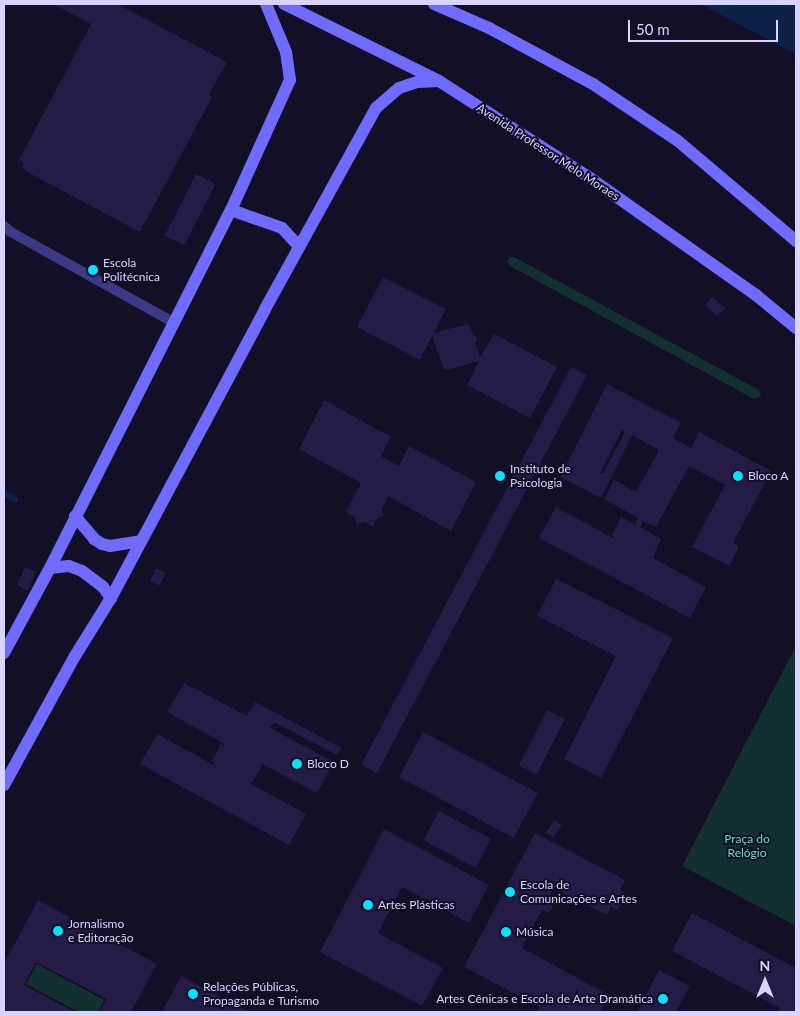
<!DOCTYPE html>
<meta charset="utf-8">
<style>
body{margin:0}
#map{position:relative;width:800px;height:1016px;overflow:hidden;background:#130f26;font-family:Lato,sans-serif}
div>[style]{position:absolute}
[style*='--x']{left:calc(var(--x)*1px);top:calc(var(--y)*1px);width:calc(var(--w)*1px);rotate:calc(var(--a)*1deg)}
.green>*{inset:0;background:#12302f}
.water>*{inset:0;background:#0c2248}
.stream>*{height:6px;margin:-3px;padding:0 3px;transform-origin:3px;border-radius:3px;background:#0c2248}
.building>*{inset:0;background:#241b47;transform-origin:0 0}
.lane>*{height:10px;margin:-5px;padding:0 5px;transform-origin:5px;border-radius:5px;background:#3d3a85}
.secondary>*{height:12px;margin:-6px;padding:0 6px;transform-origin:6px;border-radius:6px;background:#6f6bff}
.dots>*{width:14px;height:14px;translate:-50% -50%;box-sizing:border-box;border:2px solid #130f26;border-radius:50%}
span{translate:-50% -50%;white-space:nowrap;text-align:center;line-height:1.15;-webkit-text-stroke:4px #130f26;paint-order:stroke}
.street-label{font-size:12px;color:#d9d4ff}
.poi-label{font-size:12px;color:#d9d4ff}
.left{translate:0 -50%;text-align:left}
.right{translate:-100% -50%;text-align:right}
.park-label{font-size:12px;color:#5fe0c0}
.frame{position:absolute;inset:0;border:5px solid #d9d4ff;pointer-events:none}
.north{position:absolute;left:740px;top:956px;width:50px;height:50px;-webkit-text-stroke:4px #130f26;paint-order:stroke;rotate:0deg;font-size:14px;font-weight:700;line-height:20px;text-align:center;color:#d9d4ff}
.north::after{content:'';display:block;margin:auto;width:18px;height:22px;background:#d9d4ff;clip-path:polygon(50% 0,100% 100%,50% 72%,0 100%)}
.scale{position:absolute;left:628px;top:20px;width:150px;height:22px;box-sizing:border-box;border:2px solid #d9d4ff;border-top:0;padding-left:6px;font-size:15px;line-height:18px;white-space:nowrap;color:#d9d4ff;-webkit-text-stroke:4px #130f26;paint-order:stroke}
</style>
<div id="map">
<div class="green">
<div style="clip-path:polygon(510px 257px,514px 257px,759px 390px,761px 396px,754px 399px,510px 266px,507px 261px)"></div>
<div style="clip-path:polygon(796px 646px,796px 926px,682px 866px)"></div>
<div style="clip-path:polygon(37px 964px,104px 1000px,98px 1012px,79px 1012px,26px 984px)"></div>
</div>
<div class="water">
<div style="clip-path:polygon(700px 4px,796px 4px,796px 54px)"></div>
</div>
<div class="stream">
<div style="--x:4;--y:493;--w:13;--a:29"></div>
</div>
<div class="building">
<div style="clip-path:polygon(53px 4px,115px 4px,121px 6px,227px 62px,209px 95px,212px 97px,140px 232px,29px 173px,22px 168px,24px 163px,19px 160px,91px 24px)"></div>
<div style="left:196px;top:174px;width:22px;height:69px;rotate:27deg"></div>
<div style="clip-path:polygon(383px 277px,446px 309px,434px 333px,467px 324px,470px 326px,473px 335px,478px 338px,475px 343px,480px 357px,494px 334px,557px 367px,530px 418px,467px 385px,479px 361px,447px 370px,444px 369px,432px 336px,420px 360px,357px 327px)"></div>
<div style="left:712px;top:297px;width:17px;height:11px;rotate:40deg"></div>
<div style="clip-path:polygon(571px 367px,587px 375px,414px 703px,377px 773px,361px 765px)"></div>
<div style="clip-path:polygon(evenodd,607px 384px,681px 423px,673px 438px,691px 448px,699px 432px,771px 471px,733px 543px,739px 547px,729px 566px,692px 547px,725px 485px,689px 466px,656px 527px,643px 521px,640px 527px,661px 539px,653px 557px,649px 556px,706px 587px,690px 618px,539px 538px,556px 507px,613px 538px,612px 535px,621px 517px,635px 525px,638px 518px,604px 499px,614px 480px,636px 492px,659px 450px,632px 435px,601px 498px,560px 477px,607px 384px,622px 430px,625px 432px,603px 474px,600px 473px,622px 430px)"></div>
<div style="clip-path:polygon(324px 400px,391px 437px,381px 456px,399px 466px,409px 446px,476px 482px,451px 531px,388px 496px,382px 509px,384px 516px,377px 518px,373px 527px,365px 522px,357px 524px,354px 517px,346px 512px,361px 483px,299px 449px)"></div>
<div style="left:25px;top:567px;width:12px;height:20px;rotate:24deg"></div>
<div style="left:156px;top:568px;width:11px;height:14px;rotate:27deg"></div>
<div style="clip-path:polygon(556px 579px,673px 638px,601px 778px,564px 759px,616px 656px,537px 616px)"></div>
<div style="clip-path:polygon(184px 683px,247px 716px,255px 702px,342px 748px,337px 755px,274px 722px,270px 728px,334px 762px,317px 793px,260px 763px,262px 766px,252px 783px,249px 783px,306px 814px,289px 845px,140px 764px,157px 734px,214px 765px,215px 763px,212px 761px,221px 744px,224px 746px,225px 744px,167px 712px)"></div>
<div style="left:547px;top:710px;width:20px;height:62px;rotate:27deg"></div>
<div style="left:423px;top:732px;width:130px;height:51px;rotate:28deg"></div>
<div style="left:439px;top:811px;width:59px;height:33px;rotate:28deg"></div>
<div style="left:554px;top:820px;width:9px;height:15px;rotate:32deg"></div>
<div style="clip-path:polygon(384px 829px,489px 885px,469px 923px,402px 887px,378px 933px,443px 968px,422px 1006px,320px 952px)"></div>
<div style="clip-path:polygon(535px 833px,625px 880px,620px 890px,627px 894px,618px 910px,611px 907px,607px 915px,554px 888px,547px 900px,554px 904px,549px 913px,542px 910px,522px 948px,609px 995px,601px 1012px,537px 1012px,540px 1007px,464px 967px)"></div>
<div style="clip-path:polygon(38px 900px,157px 964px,131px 1012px,100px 1012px,107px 999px,36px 962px,24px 985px,75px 1012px,4px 1012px,4px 964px)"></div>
<div style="clip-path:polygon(692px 913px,796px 968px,796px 1012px,777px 1012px,780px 1008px,672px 951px)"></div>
<div style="clip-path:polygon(659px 970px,690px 986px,676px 1012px,637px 1012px)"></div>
<div style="clip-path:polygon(181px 976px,249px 1012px,162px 1012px)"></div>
</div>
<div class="lane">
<div style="--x:4;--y:226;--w:9;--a:41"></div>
<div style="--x:11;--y:232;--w:185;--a:29.1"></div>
</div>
<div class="secondary">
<div style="--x:284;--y:4;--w:173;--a:26.4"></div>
<div style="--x:439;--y:81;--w:179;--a:32.7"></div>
<div style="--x:590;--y:178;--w:203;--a:35.2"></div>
<div style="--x:756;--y:295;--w:52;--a:39.5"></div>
<div style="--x:434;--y:4;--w:60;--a:23.6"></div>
<div style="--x:489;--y:28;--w:118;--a:28.3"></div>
<div style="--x:593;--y:84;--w:102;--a:33.8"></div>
<div style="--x:678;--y:141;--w:155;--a:40.3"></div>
<div style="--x:231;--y:210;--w:54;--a:19.4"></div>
<div style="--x:282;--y:228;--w:25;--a:47"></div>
<div style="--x:75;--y:516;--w:30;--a:50"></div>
<div style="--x:94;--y:539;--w:9;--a:32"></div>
<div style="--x:102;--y:544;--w:8;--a:14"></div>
<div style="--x:110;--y:546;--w:31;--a:-9"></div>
<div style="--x:50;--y:568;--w:19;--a:-6"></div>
<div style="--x:69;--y:566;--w:14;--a:21"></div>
<div style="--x:82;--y:571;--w:26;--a:37"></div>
<div style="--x:103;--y:587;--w:14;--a:54"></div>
<div style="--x:4;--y:653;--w:97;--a:-61.6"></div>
<div style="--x:50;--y:568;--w:401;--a:-63.2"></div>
<div style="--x:231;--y:210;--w:143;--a:-65.6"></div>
<div style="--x:290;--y:80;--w:28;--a:-98"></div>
<div style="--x:286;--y:52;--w:52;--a:-112.6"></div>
<div style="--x:4;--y:785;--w:147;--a:-61.2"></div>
<div style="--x:75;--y:656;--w:68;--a:-58.2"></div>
<div style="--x:111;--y:598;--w:327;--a:-61.9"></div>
<div style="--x:265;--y:309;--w:230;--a:-61.1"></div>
<div style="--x:376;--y:108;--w:30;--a:-41"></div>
<div style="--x:399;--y:88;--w:20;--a:-18"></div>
<div style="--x:418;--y:82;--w:21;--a:-3"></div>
</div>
<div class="dots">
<div style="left:93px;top:270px;background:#00e5ff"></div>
<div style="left:500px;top:476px;background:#00e5ff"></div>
<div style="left:738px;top:476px;background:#00e5ff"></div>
<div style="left:297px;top:764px;background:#00e5ff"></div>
<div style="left:510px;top:892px;background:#00e5ff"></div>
<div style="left:368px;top:905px;background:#00e5ff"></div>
<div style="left:58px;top:931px;background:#00e5ff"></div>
<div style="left:506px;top:932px;background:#00e5ff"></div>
<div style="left:193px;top:994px;background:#00e5ff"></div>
<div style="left:663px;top:999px;background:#00e5ff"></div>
</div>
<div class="street-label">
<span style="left:548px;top:152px;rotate:33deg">Avenida Professor Melo Moraes</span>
</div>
<div class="poi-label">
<span class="left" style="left:103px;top:270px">Escola<br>Politécnica</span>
<span class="left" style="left:510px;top:476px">Instituto de<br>Psicologia</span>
<span class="left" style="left:748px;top:476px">Bloco A</span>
<span class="left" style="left:307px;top:764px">Bloco D</span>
<span class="left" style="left:520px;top:892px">Escola de<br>Comunicações e Artes</span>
<span class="left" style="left:378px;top:905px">Artes Plásticas</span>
<span class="left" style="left:68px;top:931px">Jornalismo<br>e Editoração</span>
<span class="left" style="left:516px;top:932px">Música</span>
<span class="left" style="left:203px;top:994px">Relações Públicas,<br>Propaganda e Turismo</span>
<span class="right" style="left:653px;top:999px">Artes Cênicas e Escola de Arte Dramática</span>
</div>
<div class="park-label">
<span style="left:747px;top:846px">Praça do<br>Relógio</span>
</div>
<div class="frame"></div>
<div class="north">N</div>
<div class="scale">50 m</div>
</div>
